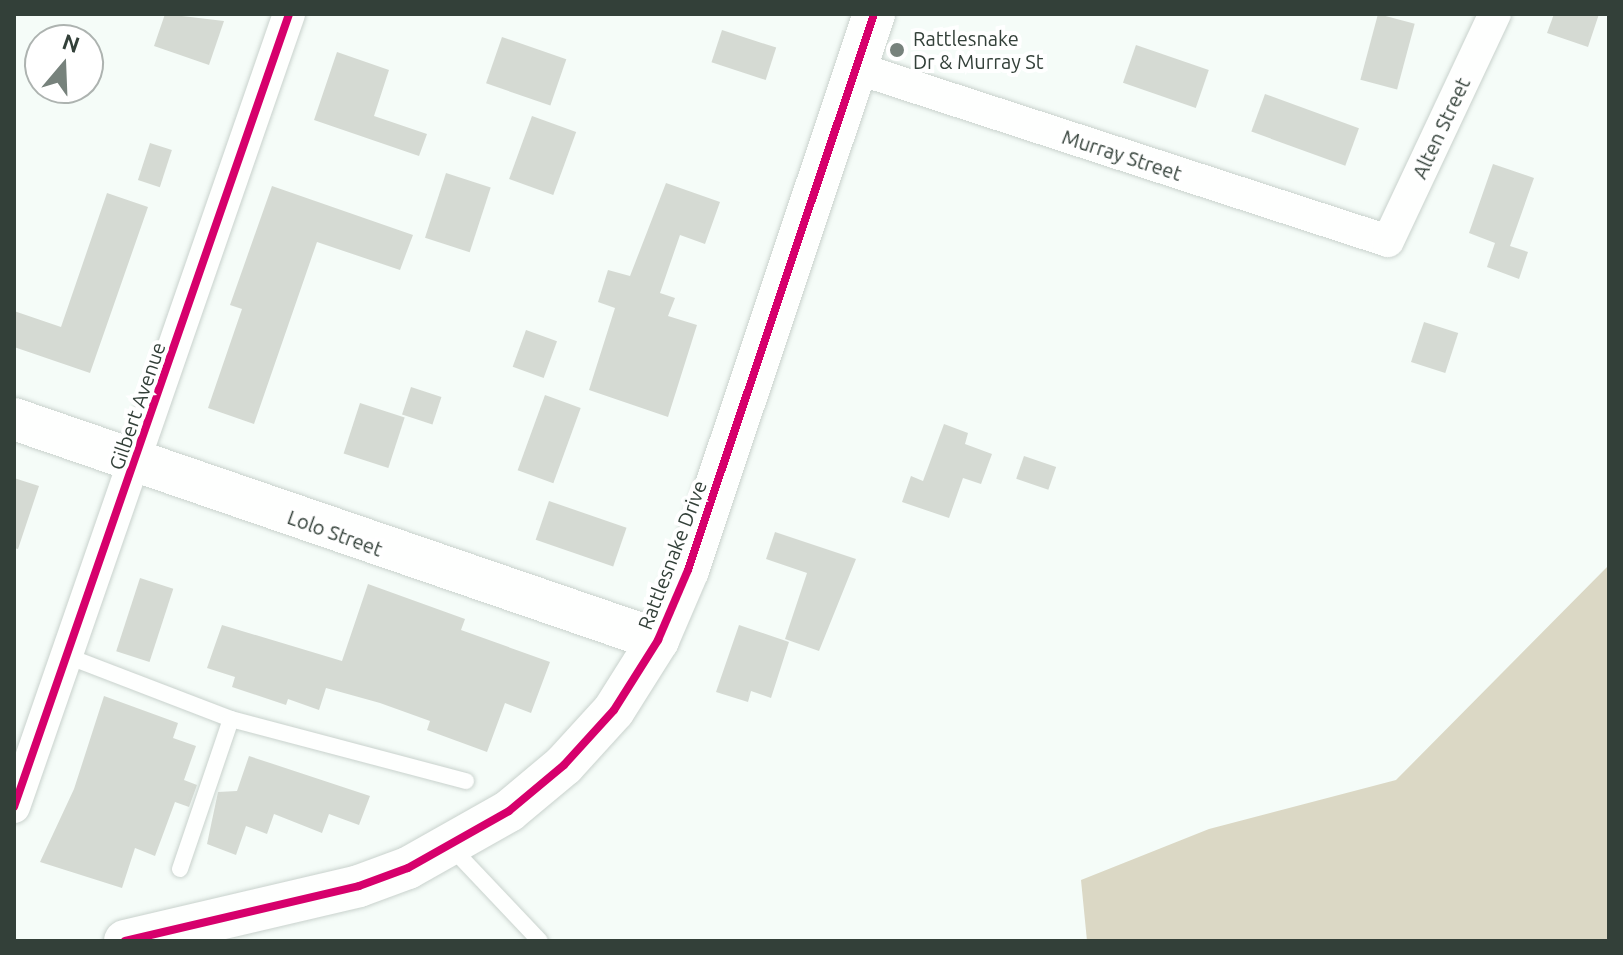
<!DOCTYPE html>
<style>
body{margin:0}
#map{position:relative;width:1623px;height:955px;overflow:hidden;background:#f5fcf8;font-family:Ubuntu,sans-serif}
div>[style]{position:absolute}
[style*='--x']{left:calc(var(--x)*1px);top:calc(var(--y)*1px);width:calc(var(--w)*1px);rotate:calc(var(--a)*1deg)}
.forest>*{inset:0;background:#dbd8c5}
.building>*{inset:0;background:#d5dad3;transform-origin:0 0}
.roads{filter:drop-shadow(0 0 2px #c9d2cd) drop-shadow(0 0 2px #c9d2cd)}
.service>*{height:16px;margin:-8px;padding:0 8px;transform-origin:8px;border-radius:8px;background:#fefffe}
.minor>*{height:32px;margin:-16px;padding:0 16px;transform-origin:16px;border-radius:16px;background:#fefffe}
.tertiary>*{height:42px;margin:-21px;padding:0 21px;transform-origin:21px;border-radius:21px;background:#fefffe}
.cycleway>*{height:8px;margin:-4px;padding:0 4px;transform-origin:4px;border-radius:4px;background:#d6006c}
.dots>*{width:22px;height:22px;translate:-50% -50%;box-sizing:border-box;border:4px solid #fff;border-radius:50%}
span{translate:-50% -50%;white-space:nowrap;text-align:center;line-height:1.15;-webkit-text-stroke:8px #fff;paint-order:stroke}
.poi-label{font-size:20px;color:#334039}
.left{translate:0 -50%;text-align:left}
.street-label{font-size:20px;color:#334039}
.frame{position:absolute;inset:0;border:16px solid #334039;pointer-events:none}
.north{position:absolute;left:24px;top:24px;width:80px;height:80px;box-sizing:border-box;background:#fff;border:2px solid #adb3b0;border-radius:50%;rotate:19deg;font-size:22px;font-weight:700;line-height:32px;text-align:center;color:#334039}
.north::after{content:'';display:block;margin:auto;width:28px;height:36px;background:#77827c;clip-path:polygon(50% 0,100% 100%,50% 72%,0 100%)}
</style>
<div id="map">
<div class="forest">
<div style="clip-path:polygon(1609px 565px,1609px 941px,1087px 941px,1081px 880px,1209px 829px,1396px 780px)"></div>
</div>
<div class="building">
<div style="clip-path:polygon(165px 14px,224px 21px,209px 65px,154px 46px)"></div>
<div style="left:1378px;top:14px;width:38px;height:68px;rotate:15deg"></div>
<div style="clip-path:polygon(1554px 14px,1599px 14px,1588px 47px,1547px 33px)"></div>
<div style="left:722px;top:30px;width:57px;height:34px;rotate:18deg"></div>
<div style="left:502px;top:37px;width:68px;height:49px;rotate:19deg"></div>
<div style="left:1136px;top:45px;width:77px;height:40px;rotate:19deg"></div>
<div style="clip-path:polygon(337px 52px,389px 70px,374px 116px,427px 134px,419px 156px,314px 120px)"></div>
<div style="left:1265px;top:94px;width:100px;height:40px;rotate:20deg"></div>
<div style="left:532px;top:116px;width:47px;height:67px;rotate:20deg"></div>
<div style="left:150px;top:143px;width:23px;height:39px;rotate:18deg"></div>
<div style="clip-path:polygon(1493px 164px,1534px 178px,1510px 246px,1528px 252px,1519px 279px,1487px 267px,1495px 243px,1469px 233px)"></div>
<div style="left:446px;top:173px;width:47px;height:68px;rotate:18deg"></div>
<div style="clip-path:polygon(666px 183px,720px 202px,705px 244px,680px 235px,660px 293px,675px 298px,668px 316px,697px 325px,668px 417px,589px 390px,615px 308px,598px 302px,608px 270px,630px 276px)"></div>
<div style="clip-path:polygon(272px 186px,413px 235px,400px 270px,317px 242px,254px 424px,208px 408px,242px 309px,230px 305px)"></div>
<div style="clip-path:polygon(107px 193px,148px 207px,90px 373px,14px 347px,14px 311px,61px 327px)"></div>
<div style="left:1424px;top:322px;width:36px;height:42px;rotate:18deg"></div>
<div style="left:526px;top:330px;width:33px;height:39px;rotate:20deg"></div>
<div style="left:411px;top:387px;width:32px;height:29px;rotate:18deg"></div>
<div style="left:545px;top:395px;width:38px;height:80px;rotate:20deg"></div>
<div style="left:360px;top:403px;width:47px;height:53px;rotate:18deg"></div>
<div style="clip-path:polygon(944px 424px,968px 433px,965px 444px,992px 454px,981px 484px,963px 478px,949px 518px,902px 502px,911px 476px,923px 481px)"></div>
<div style="left:1024px;top:456px;width:34px;height:24px;rotate:19deg"></div>
<div style="clip-path:polygon(14px 478px,39px 486px,18px 549px,14px 548px)"></div>
<div style="left:549px;top:501px;width:82px;height:41px;rotate:19deg"></div>
<div style="clip-path:polygon(775px 532px,856px 559px,819px 651px,785px 639px,807px 573px,766px 559px)"></div>
<div style="left:140px;top:578px;width:35px;height:77px;rotate:18deg"></div>
<div style="clip-path:polygon(368px 584px,465px 619px,461px 630px,550px 662px,531px 713px,505px 703px,487px 752px,427px 730px,430px 721px,380px 703px,326px 688px,319px 710px,288px 699px,286px 705px,232px 687px,235px 677px,207px 668px,222px 625px,342px 661px)"></div>
<div style="clip-path:polygon(739px 625px,789px 642px,771px 698px,751px 691px,748px 702px,716px 692px)"></div>
<div style="clip-path:polygon(104px 696px,178px 723px,173px 738px,196px 746px,184px 780px,197px 785px,189px 807px,175px 802px,155px 856px,135px 848px,122px 888px,40px 862px,74px 789px)"></div>
<div style="clip-path:polygon(249px 756px,370px 796px,359px 825px,329px 814px,322px 833px,274px 814px,267px 834px,246px 826px,236px 855px,207px 844px,218px 792px,237px 791px)"></div>
</div>
<div class="roads">
<div class="service">
<div style="--x:67;--y:656;--w:176;--a:21"></div>
<div style="--x:231;--y:719;--w:243;--a:14.8"></div>
<div style="--x:451;--y:847;--w:129;--a:46.6"></div>
<div style="--x:180;--y:869;--w:158;--a:-71.2"></div>
</div>
<div class="minor">
<div style="--x:856;--y:68;--w:559;--a:18.01"></div>
<div style="--x:1388;--y:241;--w:251;--a:-64.8"></div>
<div style="--x:14;--y:807;--w:839;--a:-70.87"></div>
</div>
<div class="tertiary">
<div style="--x:14;--y:419;--w:681;--a:18.94"></div>
<div style="--x:125;--y:941;--w:240;--a:-13.2"></div>
<div style="--x:359;--y:886;--w:52;--a:-20.2"></div>
<div style="--x:408;--y:868;--w:116;--a:-29.4"></div>
<div style="--x:509;--y:811;--w:72;--a:-39.9"></div>
<div style="--x:564;--y:765;--w:74;--a:-47.7"></div>
<div style="--x:614;--y:710;--w:83;--a:-57.8"></div>
<div style="--x:658;--y:640;--w:76;--a:-66.8"></div>
<div style="--x:688;--y:570;--w:586;--a:-71.5"></div>
</div>
</div>
<div class="cycleway">
<div style="--x:14;--y:807;--w:839;--a:-70.87"></div>
<div style="--x:125;--y:941;--w:240;--a:-13.2"></div>
<div style="--x:359;--y:886;--w:52;--a:-20.2"></div>
<div style="--x:408;--y:868;--w:116;--a:-29.4"></div>
<div style="--x:509;--y:811;--w:72;--a:-39.9"></div>
<div style="--x:564;--y:765;--w:74;--a:-47.7"></div>
<div style="--x:614;--y:710;--w:83;--a:-57.8"></div>
<div style="--x:658;--y:640;--w:76;--a:-66.8"></div>
<div style="--x:688;--y:570;--w:586;--a:-71.5"></div>
</div>
<div class="dots">
<div style="left:897px;top:50px;background:#77827c"></div>
</div>
<div class="poi-label">
<span class="left" style="left:913px;top:50px">Rattlesnake<br>Dr &amp; Murray St</span>
</div>
<div class="street-label">
<span style="left:1441px;top:128px;rotate:-65deg">Alten Street</span>
<span style="left:1122px;top:155px;rotate:18deg">Murray Street</span>
<span style="left:137px;top:406px;rotate:-71deg">Gilbert Avenue</span>
<span style="left:335px;top:533px;rotate:20deg">Lolo Street</span>
<span style="left:672px;top:555px;rotate:-69deg">Rattlesnake Drive</span>
</div>
<div class="frame"></div>
<div class="north">N</div>
</div>
